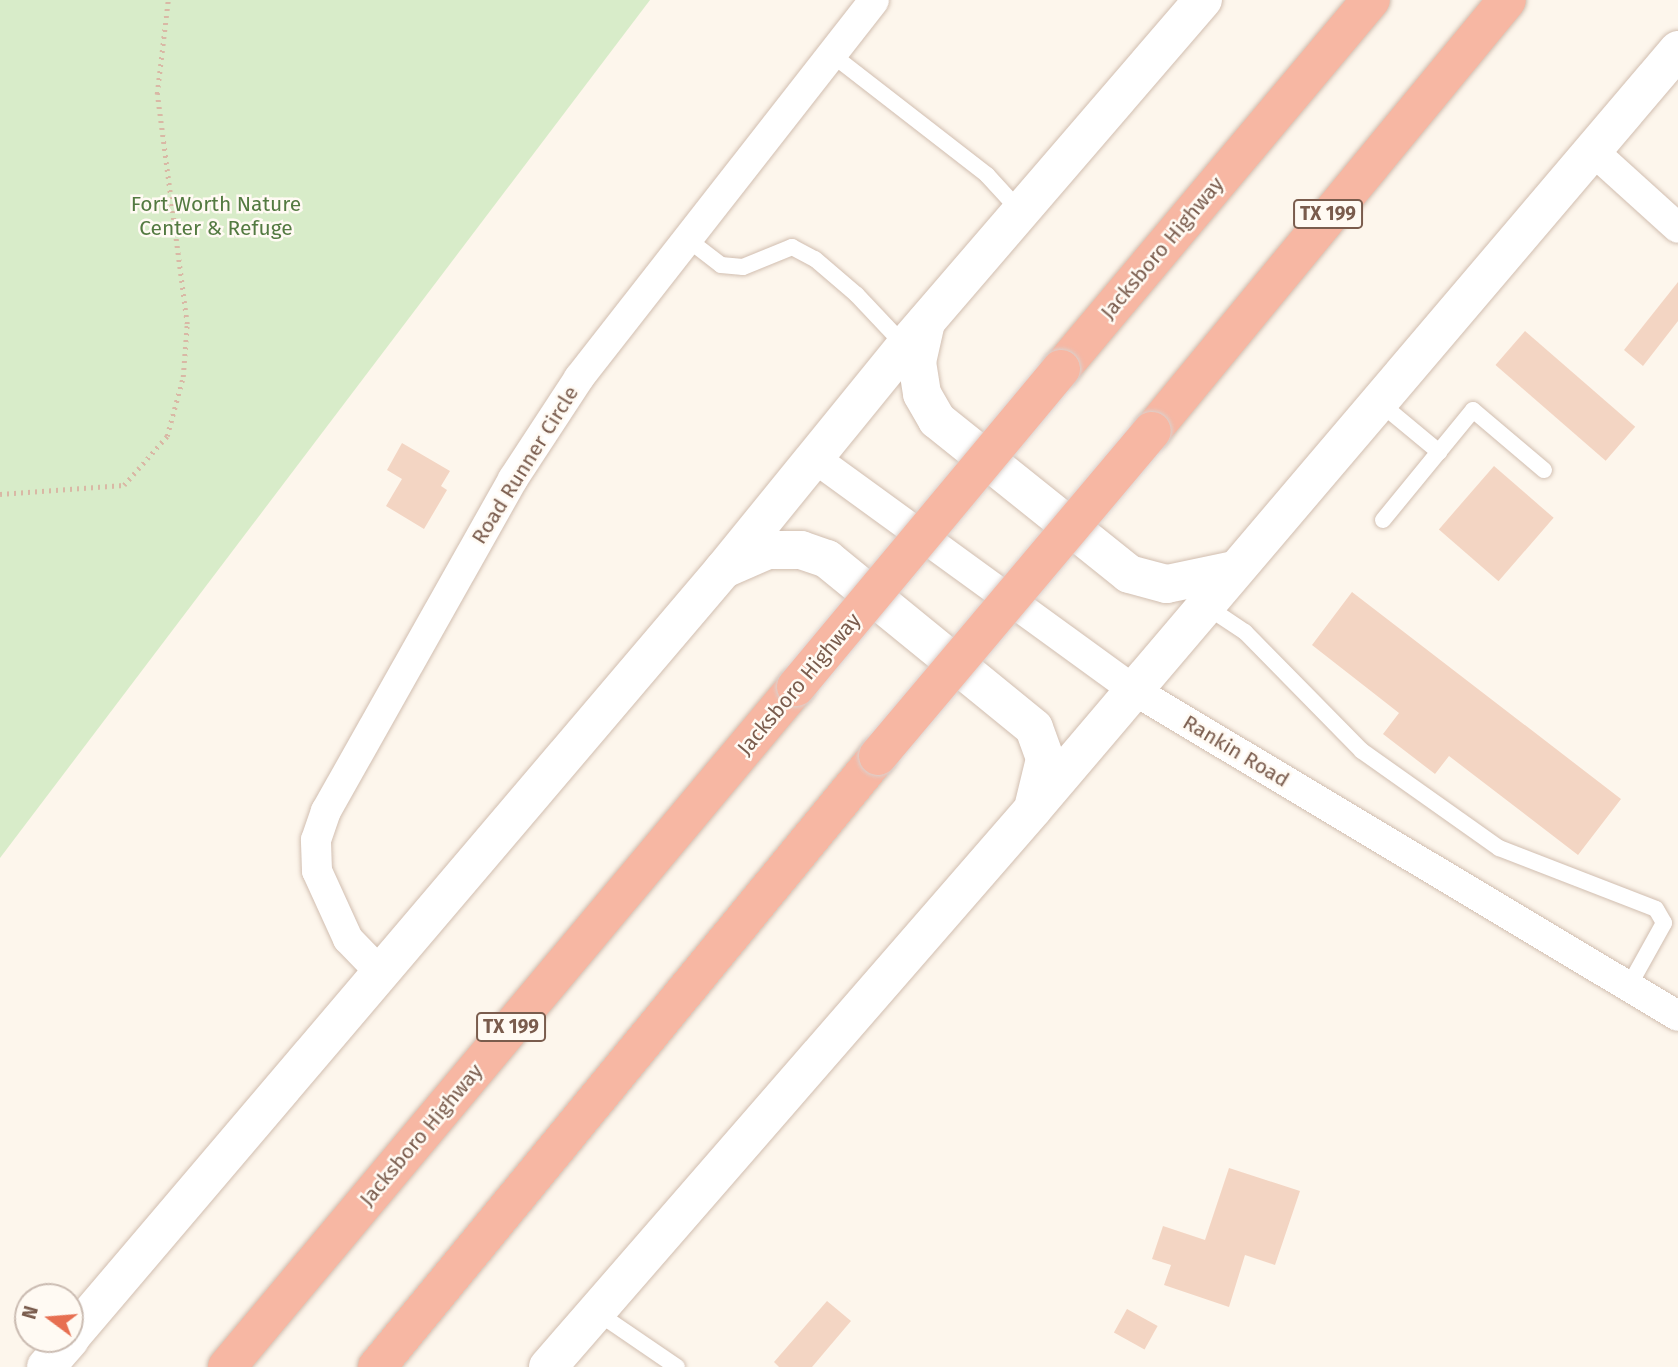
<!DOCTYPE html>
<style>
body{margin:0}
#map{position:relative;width:1678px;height:1367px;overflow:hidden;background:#fdf6ec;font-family:"Fira Sans",sans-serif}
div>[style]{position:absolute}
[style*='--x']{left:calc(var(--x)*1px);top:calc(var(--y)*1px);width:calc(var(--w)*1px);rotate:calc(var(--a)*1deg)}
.green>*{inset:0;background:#d8ecc9}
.building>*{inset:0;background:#f3d5c3;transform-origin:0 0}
.path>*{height:4.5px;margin-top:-2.25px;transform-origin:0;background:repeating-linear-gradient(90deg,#d9b8a5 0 2px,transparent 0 7px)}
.roads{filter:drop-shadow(0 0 2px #d1beb0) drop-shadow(0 0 2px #d1beb0)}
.lane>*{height:16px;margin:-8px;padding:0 8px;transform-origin:8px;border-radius:8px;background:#fff}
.street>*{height:30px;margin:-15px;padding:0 15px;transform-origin:15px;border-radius:15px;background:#fff}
.secondary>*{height:38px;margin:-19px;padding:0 19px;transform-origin:19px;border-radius:19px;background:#fff}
.highway>*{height:38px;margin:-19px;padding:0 19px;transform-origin:19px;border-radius:19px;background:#f7b7a3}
.bridges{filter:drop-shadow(0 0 2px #dad1cd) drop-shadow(0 0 2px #dad1cd)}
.highway-bridge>*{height:38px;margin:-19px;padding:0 19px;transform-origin:19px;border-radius:19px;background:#f7b7a3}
span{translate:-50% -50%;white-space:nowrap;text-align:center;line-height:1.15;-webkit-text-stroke:5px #fffaf3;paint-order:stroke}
.shield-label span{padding:2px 5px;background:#fffaf3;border:2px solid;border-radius:5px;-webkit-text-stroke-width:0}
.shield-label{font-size:19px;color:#7a5c4d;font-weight:700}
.park-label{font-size:21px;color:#537a41}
.street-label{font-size:21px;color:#7a5c4d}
.north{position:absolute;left:14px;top:1283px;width:70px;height:70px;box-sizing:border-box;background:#fffaf3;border:2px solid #cabbb1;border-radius:50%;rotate:286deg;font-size:19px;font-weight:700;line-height:28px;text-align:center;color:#7a5c4d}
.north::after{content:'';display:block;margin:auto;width:24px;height:32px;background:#e76f51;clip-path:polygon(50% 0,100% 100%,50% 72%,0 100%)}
</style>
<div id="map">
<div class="green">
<div style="clip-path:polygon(0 0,650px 0,0 858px)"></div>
</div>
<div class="building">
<div style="clip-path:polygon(1678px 282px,1678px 321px,1643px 366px,1624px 350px)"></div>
<div style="left:1525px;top:331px;width:146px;height:45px;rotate:41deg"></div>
<div style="clip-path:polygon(402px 443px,450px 471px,441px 486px,447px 490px,424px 529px,386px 506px,402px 479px,387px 470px)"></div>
<div style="left:1494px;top:466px;width:79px;height:84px;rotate:41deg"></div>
<div style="clip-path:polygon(1352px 592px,1621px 799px,1578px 855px,1449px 756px,1435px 774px,1383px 734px,1399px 713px,1312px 645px)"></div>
<div style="clip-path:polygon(1229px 1168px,1300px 1191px,1275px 1265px,1245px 1255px,1229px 1307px,1164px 1285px,1171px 1265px,1152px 1259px,1163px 1226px,1205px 1240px)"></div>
<div style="clip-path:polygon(827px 1301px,851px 1321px,812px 1367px,779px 1367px,774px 1362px)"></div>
<div style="left:1127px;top:1309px;width:35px;height:27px;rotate:29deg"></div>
</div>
<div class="path">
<div style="--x:0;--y:494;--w:124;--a:-4.2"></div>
<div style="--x:124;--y:485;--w:65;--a:-48.7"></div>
<div style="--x:167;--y:436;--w:61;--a:-74.8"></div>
<div style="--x:183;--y:377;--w:53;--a:-85.7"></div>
<div style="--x:187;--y:324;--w:232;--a:-97.4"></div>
<div style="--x:157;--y:94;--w:95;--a:-83.3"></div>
</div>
<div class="roads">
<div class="lane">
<div style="--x:830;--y:53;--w:199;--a:37.8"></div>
<div style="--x:987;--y:175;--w:50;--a:47.4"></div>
<div style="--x:686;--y:238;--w:44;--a:37.6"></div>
<div style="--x:721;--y:265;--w:22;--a:5"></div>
<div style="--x:743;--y:267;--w:53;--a:-22.2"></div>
<div style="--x:792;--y:247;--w:26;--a:28"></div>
<div style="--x:815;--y:259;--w:55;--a:40.6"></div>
<div style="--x:857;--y:295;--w:70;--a:46.7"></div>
<div style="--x:1380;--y:403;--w:77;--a:39.7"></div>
<div style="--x:1383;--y:520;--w:142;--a:-50.7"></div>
<div style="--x:1473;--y:410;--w:93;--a:40.2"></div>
<div style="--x:1206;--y:606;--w:47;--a:33.7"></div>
<div style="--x:1245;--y:632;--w:167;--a:45.5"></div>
<div style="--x:1362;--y:751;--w:168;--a:35.3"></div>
<div style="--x:1499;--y:848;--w:168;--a:21.2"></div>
<div style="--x:1656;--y:909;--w:16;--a:60"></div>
<div style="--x:1664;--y:923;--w:72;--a:119.1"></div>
<div style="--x:595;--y:1311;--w:99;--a:34.3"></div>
</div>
<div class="street">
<div style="--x:1594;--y:152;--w:113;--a:42.1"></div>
<div style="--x:813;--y:457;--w:394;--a:36"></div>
<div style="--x:1132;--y:689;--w:636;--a:30.92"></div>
<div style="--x:380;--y:972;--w:46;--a:-134.1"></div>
<div style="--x:348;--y:939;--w:75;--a:-114.5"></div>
<div style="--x:317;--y:871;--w:31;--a:-92"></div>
<div style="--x:316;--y:840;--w:31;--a:-71"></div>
<div style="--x:326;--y:811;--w:381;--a:-60.6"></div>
<div style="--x:513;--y:479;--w:121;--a:-56.8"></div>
<div style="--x:579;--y:378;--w:479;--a:-52"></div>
</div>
<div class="secondary">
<div style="--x:926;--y:322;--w:41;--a:102.7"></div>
<div style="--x:917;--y:362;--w:32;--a:81"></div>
<div style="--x:922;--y:394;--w:30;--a:60"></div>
<div style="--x:937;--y:420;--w:246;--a:38.7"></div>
<div style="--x:1129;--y:574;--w:39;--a:15"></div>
<div style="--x:1167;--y:584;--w:68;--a:-11.8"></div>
<div style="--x:724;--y:569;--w:48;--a:-23.4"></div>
<div style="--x:768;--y:550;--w:33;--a:0"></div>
<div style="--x:801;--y:550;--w:28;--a:19"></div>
<div style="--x:827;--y:559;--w:267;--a:39.2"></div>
<div style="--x:1034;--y:728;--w:33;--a:70"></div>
<div style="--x:1045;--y:759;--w:46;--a:103.7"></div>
<div style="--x:70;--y:1338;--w:1008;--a:-49.63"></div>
<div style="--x:723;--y:570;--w:289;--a:-50.9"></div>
<div style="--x:905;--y:346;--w:457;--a:-49.3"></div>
<div style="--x:46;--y:1367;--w:37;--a:-49"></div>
<div style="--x:548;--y:1367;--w:739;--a:-49"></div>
<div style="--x:1033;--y:809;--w:996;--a:-49.64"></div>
</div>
<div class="highway">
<div style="--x:1061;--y:369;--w:482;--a:-50"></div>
<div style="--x:1152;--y:431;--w:558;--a:-50.52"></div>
<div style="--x:227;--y:1367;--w:887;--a:-50.08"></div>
<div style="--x:377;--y:1367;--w:790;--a:-50.65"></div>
</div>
</div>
<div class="bridges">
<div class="highway-bridge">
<div style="--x:796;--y:687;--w:414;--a:-50.2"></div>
<div style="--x:878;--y:756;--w:425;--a:-49.9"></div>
</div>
</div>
<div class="shield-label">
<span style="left:1328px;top:214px">TX 199</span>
<span style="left:511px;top:1027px">TX 199</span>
</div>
<div class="park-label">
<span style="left:216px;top:216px">Fort Worth Nature<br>Center &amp; Refuge</span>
</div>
<div class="street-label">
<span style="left:1162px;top:248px;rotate:-50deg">Jacksboro Highway</span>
<span style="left:525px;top:465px;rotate:-58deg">Road Runner Circle</span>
<span style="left:799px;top:684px;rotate:-50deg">Jacksboro Highway</span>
<span style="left:1236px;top:751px;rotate:31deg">Rankin Road</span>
<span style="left:421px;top:1135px;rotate:-50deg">Jacksboro Highway</span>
</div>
<div class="north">N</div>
</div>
